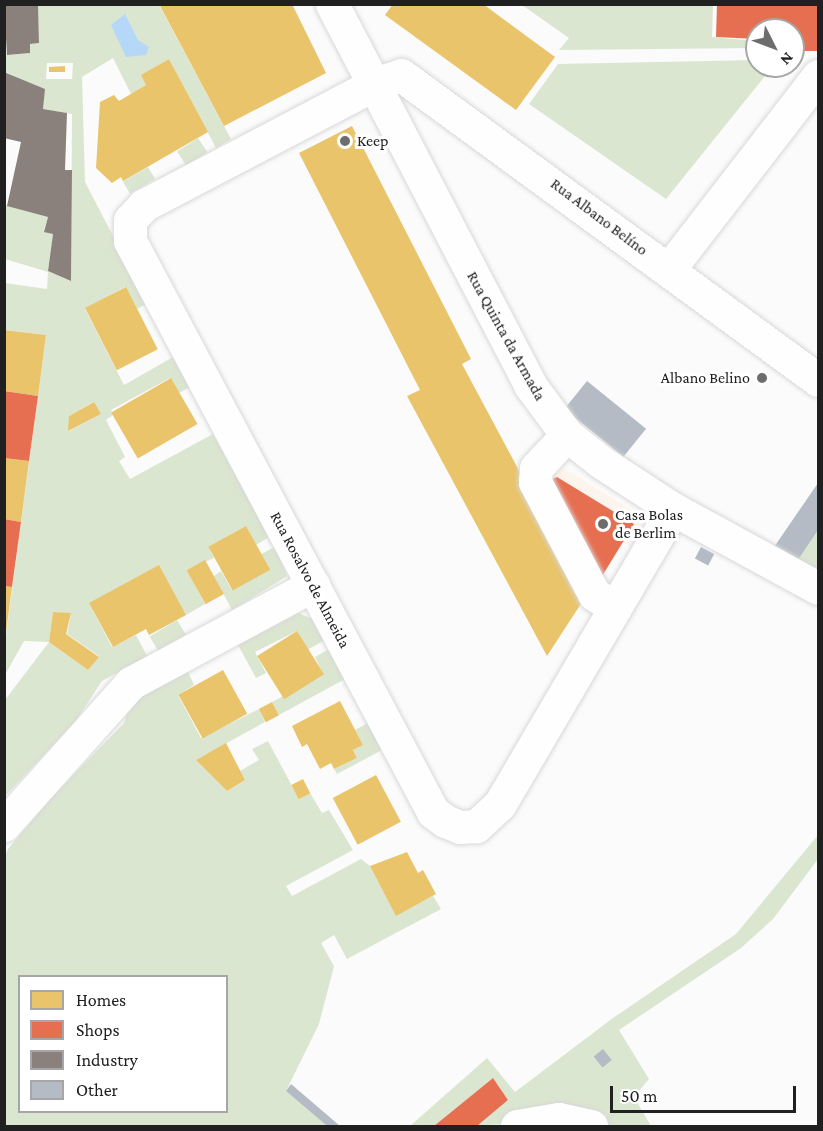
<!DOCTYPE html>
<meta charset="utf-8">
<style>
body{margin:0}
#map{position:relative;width:823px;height:1131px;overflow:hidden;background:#fbfbfb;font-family:"Crimson Pro",serif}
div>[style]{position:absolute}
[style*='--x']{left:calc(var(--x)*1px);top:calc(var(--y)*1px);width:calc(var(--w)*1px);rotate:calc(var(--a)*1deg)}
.commercial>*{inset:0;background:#fdf4ed}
.green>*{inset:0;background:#dbe6d0;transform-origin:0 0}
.water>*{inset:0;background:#b5d7f8}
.homes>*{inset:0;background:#e9c46a;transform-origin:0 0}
.shops>*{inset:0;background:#e76f51}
.industry>*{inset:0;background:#8a817c}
.building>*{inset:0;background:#b4bbc4;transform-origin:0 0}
.roads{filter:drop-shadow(0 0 2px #d8d8d8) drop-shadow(0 0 2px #d8d8d8)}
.minor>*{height:33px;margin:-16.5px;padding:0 16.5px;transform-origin:16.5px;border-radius:16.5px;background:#fefefe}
.dots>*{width:16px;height:16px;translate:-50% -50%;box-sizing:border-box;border:3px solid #fff;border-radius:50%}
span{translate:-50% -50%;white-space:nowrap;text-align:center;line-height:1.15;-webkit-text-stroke:6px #fff;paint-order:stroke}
.poi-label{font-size:16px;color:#202021}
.left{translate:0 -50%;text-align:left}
.right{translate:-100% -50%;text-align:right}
.street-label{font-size:16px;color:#202021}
.frame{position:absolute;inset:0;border:6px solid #202021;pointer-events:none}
.legend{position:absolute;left:18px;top:975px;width:210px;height:138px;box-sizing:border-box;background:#fff;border:2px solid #a6a6a6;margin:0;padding:8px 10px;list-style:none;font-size:18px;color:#202021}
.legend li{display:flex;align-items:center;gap:12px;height:30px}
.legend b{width:30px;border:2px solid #a6a6a6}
.north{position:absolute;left:745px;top:18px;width:60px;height:60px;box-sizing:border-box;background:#fff;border:2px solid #a6a6a6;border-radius:50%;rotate:132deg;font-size:16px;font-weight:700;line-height:24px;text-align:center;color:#202021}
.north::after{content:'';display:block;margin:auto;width:21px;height:27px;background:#6d6d6d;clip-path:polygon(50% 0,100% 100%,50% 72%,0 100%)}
.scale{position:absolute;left:610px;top:1086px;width:186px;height:27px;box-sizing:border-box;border:3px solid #202021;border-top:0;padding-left:8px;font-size:18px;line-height:21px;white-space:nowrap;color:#202021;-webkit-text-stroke:4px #fff;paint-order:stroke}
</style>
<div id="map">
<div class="commercial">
<div style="clip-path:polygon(563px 468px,638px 514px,642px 520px,643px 528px,634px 548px,623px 542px,596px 586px,544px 483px)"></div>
</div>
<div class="green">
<div style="clip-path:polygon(evenodd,38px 5px,159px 5px,231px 139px,216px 148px,169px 59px,142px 75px,146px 85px,131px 94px,113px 58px,82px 77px,85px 182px,148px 303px,137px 309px,125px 287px,85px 309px,124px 385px,175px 356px,190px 387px,179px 393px,170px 378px,111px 410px,113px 415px,106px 420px,125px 457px,119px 461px,130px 479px,213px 434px,269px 537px,256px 545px,246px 526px,209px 547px,214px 558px,187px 570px,205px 604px,186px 615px,89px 603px,112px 647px,136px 635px,147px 656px,102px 681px,75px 722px,5px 796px,5px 700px,49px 642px,24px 641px,5px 675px,5px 643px,46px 335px,5px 330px,5px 283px,47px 289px,48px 272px,5px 259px,5px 205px,48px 217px,44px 231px,53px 234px,48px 271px,71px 281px,72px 114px,43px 109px,44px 89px,5px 72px,5px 44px,7px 55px,30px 53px,30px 44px,39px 43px,38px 5px,47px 63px,73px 63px,72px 79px,46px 79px,47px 63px,38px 5px,93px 402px,101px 414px,69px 431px,69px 416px,93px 402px,38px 5px,53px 612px,71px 614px,67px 634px,99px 656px,88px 670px,49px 642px,53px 612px)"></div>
<div style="clip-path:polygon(522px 5px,713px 5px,712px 37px,757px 41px,757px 48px,559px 50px,569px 38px)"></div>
<div style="clip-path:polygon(757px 60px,757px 66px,773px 66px,666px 199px,529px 104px,558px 64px)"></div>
<div style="left:198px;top:138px;width:17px;height:25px;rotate:57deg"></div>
<div style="left:148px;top:167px;width:14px;height:29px;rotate:60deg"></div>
<div style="clip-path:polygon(818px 530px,818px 577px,796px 563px)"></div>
<div style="clip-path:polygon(275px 547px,287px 576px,232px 610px,214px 576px,221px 571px,232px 590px,269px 570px,261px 554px)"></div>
<div style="clip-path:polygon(299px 613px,314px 620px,325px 640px,307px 650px,297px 631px,255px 652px,266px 673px,256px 678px,238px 645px)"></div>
<div style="left:177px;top:620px;width:17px;height:32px;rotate:59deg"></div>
<div style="clip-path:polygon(329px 649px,345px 679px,279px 715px,272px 702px,323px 674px,315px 657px)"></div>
<div style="clip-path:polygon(evenodd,188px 672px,194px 685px,178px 695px,201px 738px,259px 709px,265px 722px,196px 760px,227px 791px,245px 780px,240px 771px,259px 760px,252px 749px,268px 741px,299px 799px,310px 793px,322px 813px,329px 810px,353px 850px,286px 886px,292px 896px,361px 859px,370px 866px,396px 915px,433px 896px,441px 909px,347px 959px,334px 935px,321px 943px,334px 966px,319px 1024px,286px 1091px,327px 1126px,5px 1126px,4px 859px,8px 849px,50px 799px,124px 723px,130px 702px,188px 672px,20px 976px,226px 976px,226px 1112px,20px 1112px,20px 976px)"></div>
<div style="clip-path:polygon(368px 723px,382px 750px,337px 774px,334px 769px,357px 758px,353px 750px,363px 745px,355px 730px)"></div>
<div style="clip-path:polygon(818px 835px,818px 859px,773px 919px,741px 948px,619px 1030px,649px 1079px,634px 1097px,651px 1126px,611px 1126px,597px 1117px,477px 1126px,508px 1100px,493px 1078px,434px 1126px,410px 1126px,487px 1058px,515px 1092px,613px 1018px,736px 934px)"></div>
</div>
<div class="water">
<div style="clip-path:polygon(125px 14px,138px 40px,149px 47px,146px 55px,126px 57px,111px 25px)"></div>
</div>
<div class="homes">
<div style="clip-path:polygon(159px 4px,292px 4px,326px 73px,224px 126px)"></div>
<div style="clip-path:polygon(393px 4px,483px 4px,555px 57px,516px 110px,385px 15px)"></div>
<div style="clip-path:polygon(169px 59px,208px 132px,123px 181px,121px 177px,112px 183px,96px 168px,100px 102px,114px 95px,119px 101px,146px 85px,141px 75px)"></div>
<div style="clip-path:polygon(65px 66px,65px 72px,49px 72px,49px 67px)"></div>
<div style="clip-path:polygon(352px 126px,471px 359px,462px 364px,586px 596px,547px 656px,407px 396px,420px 390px,299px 153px)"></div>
<div style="left:126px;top:287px;width:70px;height:46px;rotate:63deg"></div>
<div style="clip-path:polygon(4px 330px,46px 335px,38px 396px,4px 391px)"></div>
<div style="left:171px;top:378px;width:53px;height:69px;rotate:60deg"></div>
<div style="clip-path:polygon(94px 402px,101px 414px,68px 431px,69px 416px)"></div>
<div style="clip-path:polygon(4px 458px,29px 461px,21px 522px,4px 519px)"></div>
<div style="left:246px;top:526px;width:50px;height:43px;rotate:61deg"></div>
<div style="left:205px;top:560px;width:39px;height:21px;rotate:61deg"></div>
<div style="clip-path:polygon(159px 565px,186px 615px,149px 635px,146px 629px,113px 647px,89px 603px)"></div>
<div style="clip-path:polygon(5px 586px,12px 587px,6px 633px,5px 633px)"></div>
<div style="clip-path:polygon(53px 612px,71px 613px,66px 634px,99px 657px,88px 670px,49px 642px)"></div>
<div style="left:297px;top:631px;width:51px;height:47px;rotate:58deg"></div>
<div style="left:223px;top:670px;width:50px;height:51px;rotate:61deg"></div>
<div style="clip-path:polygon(340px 701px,363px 745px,353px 750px,357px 758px,334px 769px,331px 763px,320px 769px,307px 744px,302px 747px,292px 726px)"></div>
<div style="left:272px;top:702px;width:15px;height:15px;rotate:62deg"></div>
<div style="clip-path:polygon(226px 743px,245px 780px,227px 791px,196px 760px)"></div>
<div style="left:376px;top:775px;width:53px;height:49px;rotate:62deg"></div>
<div style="left:303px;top:779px;width:16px;height:13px;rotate:63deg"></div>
<div style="clip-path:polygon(407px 852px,418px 873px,423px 870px,436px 894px,396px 916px,370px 866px)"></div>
</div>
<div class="shops">
<div style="clip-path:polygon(717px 4px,818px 4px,818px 51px,793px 51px,793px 30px,757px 30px,757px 39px,716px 37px)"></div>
<div style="clip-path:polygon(4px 391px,38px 396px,29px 461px,4px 458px)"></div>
<div style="clip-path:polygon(557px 477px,634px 524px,596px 586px,544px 483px)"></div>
<div style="clip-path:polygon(4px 519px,21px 522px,12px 587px,4px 586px)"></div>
<div style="clip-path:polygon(493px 1078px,508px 1100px,477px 1126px,434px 1126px)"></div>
</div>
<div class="industry">
<div style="clip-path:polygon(4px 4px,38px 4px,39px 43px,30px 44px,30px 53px,7px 55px)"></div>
<div style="clip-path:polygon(4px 72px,45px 89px,43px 109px,67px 113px,65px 170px,72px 170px,71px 281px,48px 271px,53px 234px,44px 232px,48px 217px,7px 206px,21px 142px,4px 138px)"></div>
</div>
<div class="building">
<div style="left:587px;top:381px;width:76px;height:36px;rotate:39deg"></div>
<div style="clip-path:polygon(818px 483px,818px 530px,796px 563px,772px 550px)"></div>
<div style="left:701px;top:547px;width:15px;height:13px;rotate:28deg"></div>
<div style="left:603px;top:1049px;width:14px;height:12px;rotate:51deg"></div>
<div style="clip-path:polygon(291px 1084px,340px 1126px,327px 1126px,286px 1091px)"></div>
</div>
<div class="roads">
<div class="minor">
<div style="--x:332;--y:4;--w:429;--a:62.5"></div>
<div style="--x:530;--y:385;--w:62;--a:53.5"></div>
<div style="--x:567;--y:435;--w:43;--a:38.5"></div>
<div style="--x:601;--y:462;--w:86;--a:33.1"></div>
<div style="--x:673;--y:509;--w:165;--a:28.6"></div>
<div style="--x:669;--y:269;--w:244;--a:-52.3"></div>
<div style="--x:567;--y:435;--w:45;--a:133.2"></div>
<div style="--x:536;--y:468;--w:14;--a:94"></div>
<div style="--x:535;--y:482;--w:127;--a:62.2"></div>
<div style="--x:594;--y:594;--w:25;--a:34"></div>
<div style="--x:673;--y:509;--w:342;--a:120.4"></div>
<div style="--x:500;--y:804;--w:33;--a:137"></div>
<div style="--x:476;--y:826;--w:16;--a:176"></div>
<div style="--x:460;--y:827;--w:16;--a:-158"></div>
<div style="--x:445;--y:821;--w:15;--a:-143"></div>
<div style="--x:433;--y:812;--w:646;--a:-117.95"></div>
<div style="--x:130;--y:241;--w:21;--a:-90"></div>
<div style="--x:130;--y:220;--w:21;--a:-47"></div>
<div style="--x:144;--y:205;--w:260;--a:-27.7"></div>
<div style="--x:374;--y:84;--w:28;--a:-18"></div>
<div style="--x:401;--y:75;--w:517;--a:36.18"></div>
<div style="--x:4;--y:825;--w:191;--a:-48.2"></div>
<div style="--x:131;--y:683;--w:207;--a:-28.3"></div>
<div style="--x:517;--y:1126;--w:42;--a:-9.7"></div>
<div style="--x:558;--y:1119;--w:34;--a:12"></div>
</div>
</div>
<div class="dots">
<div style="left:345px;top:141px;background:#6d6d6d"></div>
<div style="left:762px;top:378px;background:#6d6d6d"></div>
<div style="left:603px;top:524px;background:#6d6d6d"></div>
</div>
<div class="poi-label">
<span class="left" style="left:357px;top:141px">Keep</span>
<span class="right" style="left:750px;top:378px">Albano Belino</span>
<span class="left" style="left:615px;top:524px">Casa Bolas<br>de Berlim</span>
</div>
<div class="street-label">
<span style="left:599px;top:217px;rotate:37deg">Rua Albano Belíno</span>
<span style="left:506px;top:336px;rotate:61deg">Rua Quinta da Armada</span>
<span style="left:310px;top:580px;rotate:62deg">Rua Rosalvo de Almeida</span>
</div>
<div class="frame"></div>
<ul class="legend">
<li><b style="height:16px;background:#e9c46a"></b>Homes</li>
<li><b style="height:16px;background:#e76f51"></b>Shops</li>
<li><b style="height:16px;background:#8a817c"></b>Industry</li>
<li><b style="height:16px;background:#b4bbc4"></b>Other</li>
</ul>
<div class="north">N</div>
<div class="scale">50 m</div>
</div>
